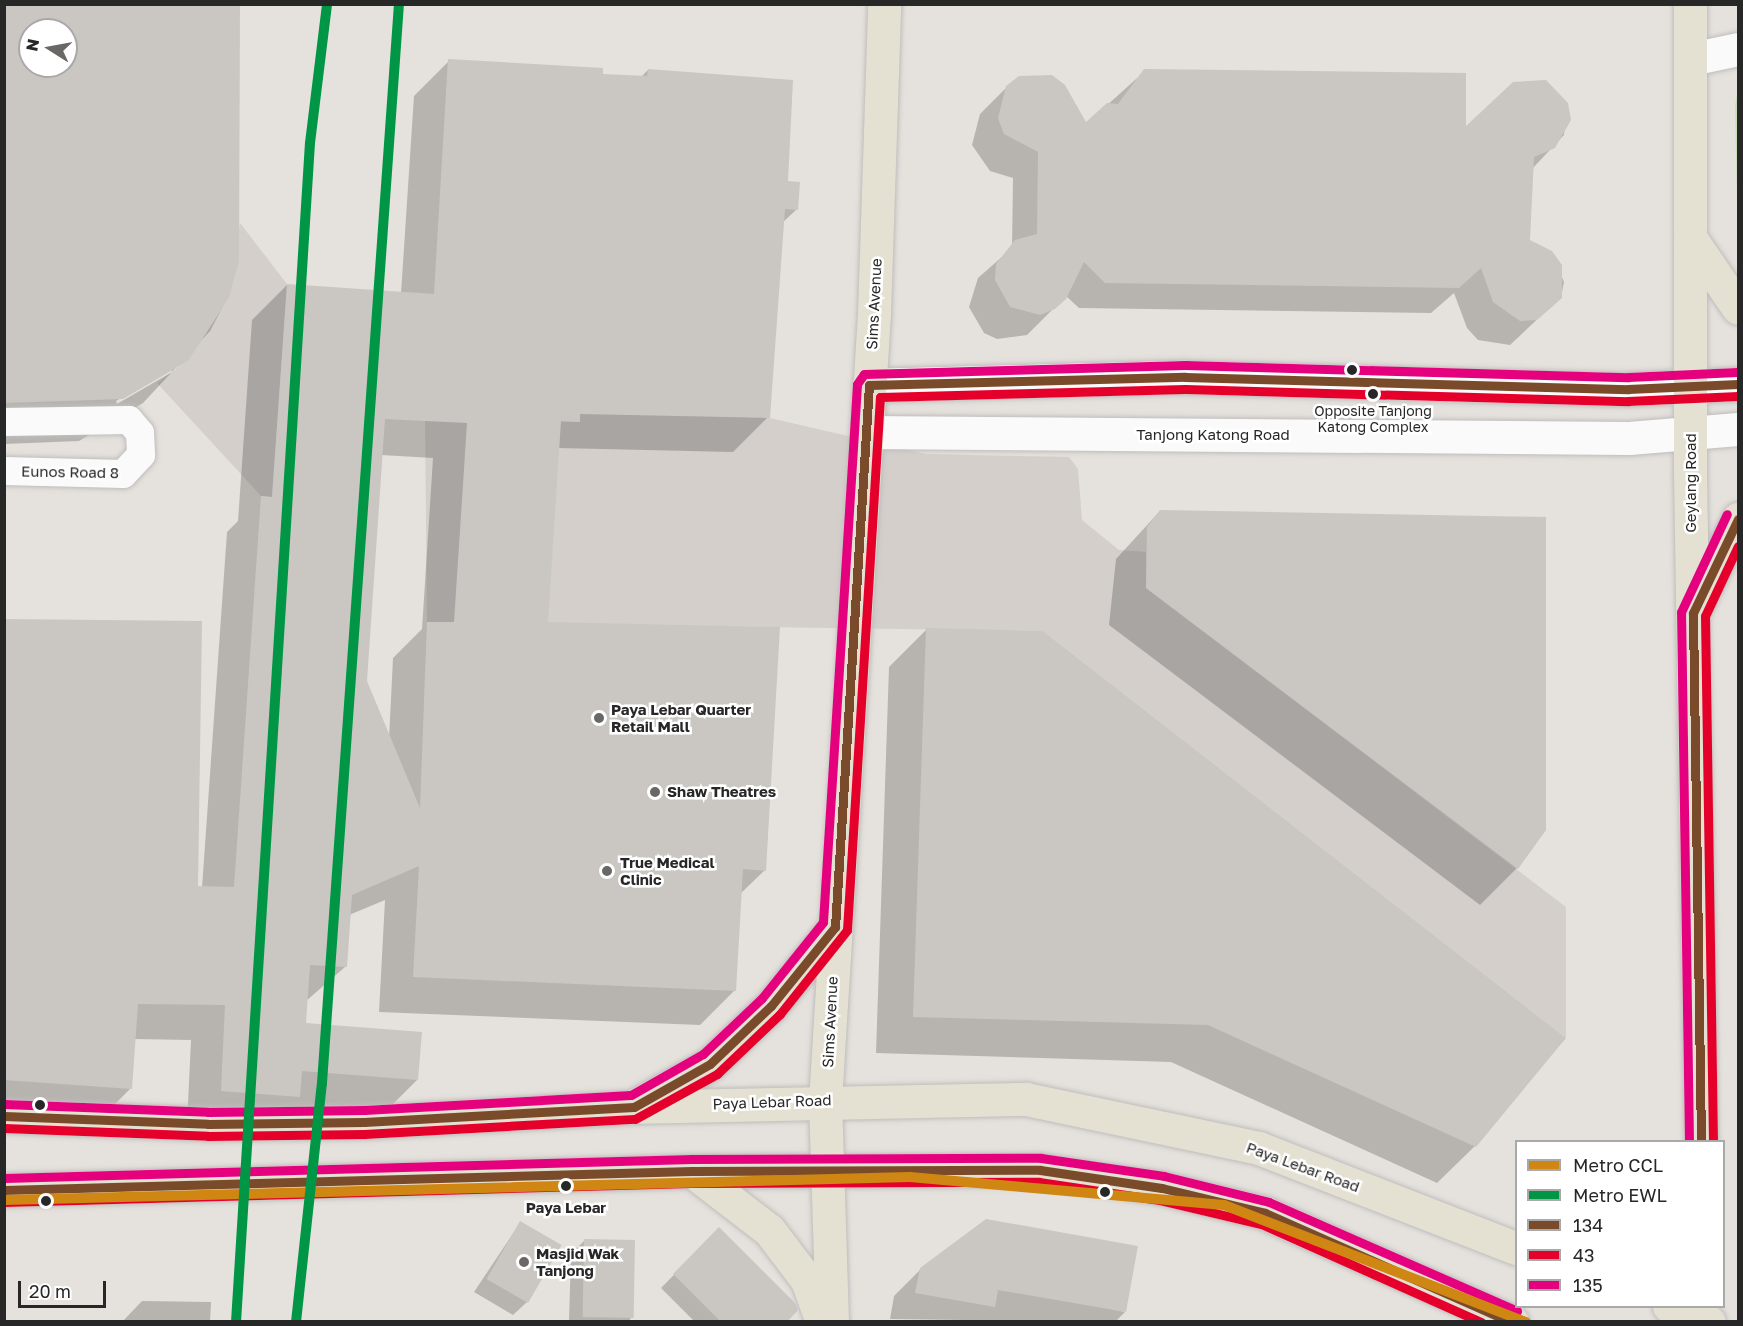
<!DOCTYPE html>
<style>
body{margin:0}
#map{position:relative;width:1743px;height:1326px;overflow:hidden;background:#e5e1dc;font-family:"Golos Text",sans-serif}
div>[style]{position:absolute}
[style*='--x']{left:calc(var(--x)*1px);top:calc(var(--y)*1px);width:calc(var(--w)*1px);rotate:calc(var(--a)*1deg)}
.green>*{inset:0;background:#c6e0b5}
.plaza>*{inset:0;background:#d4cfcb}
.shadow>*{inset:0;background:#0003}
.building>*{inset:0;background:#cac7c3;transform-origin:0 0}
.roads{filter:drop-shadow(0 0 2px #bfbdbe) drop-shadow(0 0 2px #bfbdbe)}
.minor>*{height:28px;margin:-14px;padding:0 14px;transform-origin:14px;border-radius:14px;background:#fbfafa}
.tertiary>*{height:33px;margin:-16.5px;padding:0 16.5px;transform-origin:16.5px;border-radius:16.5px;background:#fbfafa}
.secondary>*{height:33px;margin:-16.5px;padding:0 16.5px;transform-origin:16.5px;border-radius:16.5px;background:#fbfafa}
.primary>*{height:33px;margin:-16.5px;padding:0 16.5px;transform-origin:16.5px;border-radius:16.5px;background:#e4e0d2}
.bus-1>*{height:9px;margin:-4.5px;padding:0 4.5px;transform-origin:4.5px;border-radius:4.5px;background:#7a4b2a}
.bus-2>*{height:9px;margin:-4.5px;padding:0 4.5px;transform-origin:4.5px;border-radius:4.5px;background:#e4002b}
.bus-3>*{height:9px;margin:-4.5px;padding:0 4.5px;transform-origin:4.5px;border-radius:4.5px;background:#e5007d}
.metro-1>*{height:10px;margin:-5px;padding:0 5px;transform-origin:5px;border-radius:5px;background:#d08612}
.metro-2>*{height:10px;margin:-5px;padding:0 5px;transform-origin:5px;border-radius:5px;background:#009645}
.dots>*{width:16px;height:16px;translate:-50% -50%;box-sizing:border-box;border:3px solid #fff;border-radius:50%}
span{translate:-50% -50%;white-space:nowrap;text-align:center;line-height:1.15;-webkit-text-stroke:5px #fff;paint-order:stroke}
.bus-label{font-size:14px;color:#272727}
.street-label{font-size:15px;color:#272727}
.poi-label{font-size:15px;color:#272727;font-weight:700}
.left{translate:0 -50%;text-align:left}
.stop-label{font-size:15px;color:#272727;font-weight:700}
.frame{position:absolute;inset:0;border:6px solid #272727;pointer-events:none}
.legend{position:absolute;left:1515px;top:1140px;width:210px;height:168px;box-sizing:border-box;background:#fff;border:2px solid #a9a9a9;margin:0;padding:8px 10px;list-style:none;font-size:18px;color:#272727}
.legend li{display:flex;align-items:center;gap:12px;height:30px}
.legend b{width:30px;border:2px solid #a9a9a9}
.north{position:absolute;left:18px;top:18px;width:60px;height:60px;box-sizing:border-box;background:#fff;border:2px solid #a9a9a9;border-radius:50%;rotate:281deg;font-size:16px;font-weight:700;line-height:24px;text-align:center;color:#272727}
.north::after{content:'';display:block;margin:auto;width:21px;height:27px;background:#6a6866;clip-path:polygon(50% 0,100% 100%,50% 72%,0 100%)}
.scale{position:absolute;left:18px;top:1281px;width:88px;height:27px;box-sizing:border-box;border:3px solid #272727;border-top:0;padding-left:8px;font-size:18px;line-height:21px;white-space:nowrap;color:#272727;-webkit-text-stroke:4px #fff;paint-order:stroke}
</style>
<div id="map">
<div class="green">
<div style="clip-path:polygon(1738px 88px,1738px 243px,1735px 107px)"></div>
</div>
<div class="plaza">
<div style="clip-path:polygon(240px 223px,287px 284px,272px 497px,261px 496px,157px 383px,188px 360px,229px 298px)"></div>
<div style="clip-path:polygon(580px 411px,770px 418px,926px 454px,1069px 457px,1078px 469px,1082px 520px,1119px 550px,1146px 552px,1146px 588px,1566px 907px,1566px 1038px,1043px 631px,427px 622px,425px 421px,579px 422px)"></div>
</div>
<div class="shadow">
<div style="clip-path:polygon(evenodd,4px 4px,238px 4px,228px 297px,210px 331px,143px 403px,79px 441px,4px 444px,4px 4px,30px 30px,66px 30px,66px 66px,30px 66px,30px 30px,4px 4px,172px 368px,172px 372px,117px 404px,116px 401px,172px 368px)"></div>
<div style="clip-path:polygon(evenodd,449px 61px,601px 75px,641px 77px,648px 70px,786px 182px,796px 210px,782px 223px,768px 417px,733px 452px,558px 448px,546px 624px,765px 870px,740px 894px,735px 990px,700px 1025px,379px 1012px,385px 900px,349px 915px,345px 967px,306px 1001px,304px 1024px,417px 1080px,382px 1115px,187px 1125px,191px 1040px,134px 1039px,131px 1088px,96px 1123px,4px 1116px,4px 620px,196px 887px,202px 888px,227px 532px,238px 521px,252px 320px,287px 285px,401px 293px,414px 96px,449px 61px,381px 455px,433px 458px,422px 629px,393px 658px,389px 739px,365px 682px,381px 455px)"></div>
<div style="clip-path:polygon(1145px 71px,1464px 130px,1514px 84px,1545px 82px,1567px 104px,1564px 135px,1532px 169px,1529px 241px,1551px 252px,1564px 282px,1561px 297px,1510px 345px,1478px 340px,1467px 328px,1454px 293px,1431px 313px,1079px 308px,1066px 296px,1027px 335px,997px 339px,984px 333px,969px 307px,978px 278px,1012px 248px,1013px 178px,990px 171px,972px 145px,980px 114px,1007px 87px,1086px 124px)"></div>
<div style="clip-path:polygon(1160px 511px,1544px 830px,1517px 868px,1480px 905px,1109px 625px,1116px 559px)"></div>
<div style="clip-path:polygon(926px 630px,1475px 1146px,1437px 1183px,1171px 1062px,876px 1053px,889px 667px)"></div>
<div style="clip-path:polygon(520px 1223px,527px 1302px,513px 1315px,474px 1292px)"></div>
<div style="clip-path:polygon(719px 1229px,785px 1322px,695px 1322px,661px 1288px)"></div>
<div style="clip-path:polygon(585px 1240px,631px 1318px,628px 1322px,569px 1322px,571px 1254px)"></div>
<div style="clip-path:polygon(921px 1269px,1125px 1312px,1115px 1322px,890px 1319px,894px 1296px)"></div>
<div style="clip-path:polygon(142px 1301px,211px 1302px,210px 1322px,122px 1322px)"></div>
</div>
<div class="building">
<div style="clip-path:polygon(evenodd,4px 4px,240px 4px,239px 261px,229px 298px,188px 361px,123px 399px,4px 403px,4px 4px,30px 30px,66px 30px,66px 66px,30px 66px,30px 30px)"></div>
<div style="clip-path:polygon(evenodd,448px 59px,603px 68px,603px 74px,647px 76px,648px 69px,793px 80px,788px 181px,800px 182px,798px 210px,785px 209px,770px 418px,580px 414px,580px 422px,561px 421px,548px 622px,780px 627px,766px 871px,743px 869px,736px 991px,413px 977px,419px 866px,352px 895px,347px 967px,310px 965px,306px 1023px,422px 1032px,418px 1080px,302px 1071px,300px 1097px,221px 1091px,225px 1005px,138px 1004px,132px 1089px,4px 1080px,4px 619px,202px 621px,198px 886px,234px 887px,261px 496px,272px 497px,287px 284px,434px 294px,448px 59px,385px 419px,467px 423px,454px 622px,427px 622px,420px 808px,367px 681px,385px 419px)"></div>
<div style="clip-path:polygon(1144px 69px,1466px 73px,1466px 126px,1513px 82px,1546px 80px,1568px 103px,1571px 120px,1555px 148px,1534px 157px,1530px 240px,1552px 251px,1562px 265px,1562px 298px,1537px 320px,1520px 321px,1493px 302px,1481px 268px,1459px 288px,1105px 283px,1084px 262px,1066px 299px,1055px 309px,1040px 315px,1010px 307px,995px 280px,996px 264px,1015px 240px,1037px 234px,1038px 152px,1004px 134px,998px 118px,1006px 86px,1019px 76px,1052px 75px,1065px 85px,1086px 122px,1107px 103px,1118px 104px)"></div>
<div style="clip-path:polygon(1160px 510px,1546px 517px,1546px 830px,1518px 869px,1146px 588px,1147px 527px)"></div>
<div style="clip-path:polygon(926px 628px,1043px 631px,1566px 1038px,1476px 1147px,1208px 1025px,913px 1017px)"></div>
<div style="clip-path:polygon(986px 1219px,1138px 1246px,1126px 1312px,998px 1290px,995px 1307px,915px 1293px,920px 1268px)"></div>
<div style="left:520px;top:1221px;width:48px;height:67px;rotate:30deg"></div>
<div style="clip-path:polygon(719px 1227px,795px 1303px,798px 1310px,787px 1322px,721px 1322px,673px 1274px)"></div>
<div style="left:584px;top:1239px;width:51px;height:78px;rotate:1deg"></div>
</div>
<div class="roads">
<div class="minor">
<div style="--x:4;--y:422;--w:125;--a:-0.9"></div>
<div style="--x:129;--y:420;--w:17;--a:50"></div>
<div style="--x:140;--y:433;--w:22;--a:87"></div>
<div style="--x:141;--y:455;--w:26;--a:133"></div>
<div style="--x:123;--y:474;--w:119;--a:-178.6"></div>
</div>
<div class="tertiary">
<div style="--x:1691;--y:59;--w:48;--a:-12"></div>
</div>
<div class="secondary">
<div style="--x:869;--y:385;--w:316;--a:-1.5"></div>
<div style="--x:1185;--y:377;--w:443;--a:1.6"></div>
<div style="--x:1628;--y:389;--w:110;--a:-2.6"></div>
<div style="--x:867;--y:432;--w:762;--a:0.45"></div>
<div style="--x:1629;--y:438;--w:109;--a:-4.7"></div>
</div>
<div class="primary">
<div style="--x:1690;--y:4;--w:469;--a:90"></div>
<div style="--x:1690;--y:473;--w:669;--a:89.06"></div>
<div style="--x:1691;--y:239;--w:83;--a:55.7"></div>
<div style="--x:1696;--y:606;--w:97;--a:-64.2"></div>
<div style="--x:638;--y:1104;--w:82;--a:-29.1"></div>
<div style="--x:710;--y:1064;--w:84;--a:-43.6"></div>
<div style="--x:771;--y:1006;--w:102;--a:-51"></div>
<div style="--x:4;--y:1116;--w:204;--a:2.2"></div>
<div style="--x:208;--y:1124;--w:156;--a:-0.7"></div>
<div style="--x:364;--y:1122;--w:270;--a:-3.2"></div>
<div style="--x:634;--y:1107;--w:392;--a:-1.2"></div>
<div style="--x:1026;--y:1099;--w:238;--a:11.9"></div>
<div style="--x:1259;--y:1148;--w:276;--a:21.3"></div>
<div style="--x:692;--y:1171;--w:97;--a:37.5"></div>
<div style="--x:769;--y:1230;--w:63;--a:52.8"></div>
<div style="--x:807;--y:1280;--w:45;--a:70.3"></div>
<div style="--x:4;--y:1190;--w:688;--a:-1.58"></div>
<div style="--x:692;--y:1171;--w:348;--a:-0.2"></div>
<div style="--x:1040;--y:1170;--w:123;--a:8.4"></div>
<div style="--x:1162;--y:1188;--w:106;--a:13.6"></div>
<div style="--x:1265;--y:1213;--w:270;--a:23.8"></div>
<div style="--x:1669;--y:1306;--w:43;--a:21.8"></div>
<div style="--x:832;--y:1322;--w:221;--a:-91.8"></div>
<div style="--x:825;--y:1101;--w:790;--a:-86.44"></div>
<div style="--x:874;--y:313;--w:309;--a:-88.1"></div>
</div>
</div>
<div class="bus-1">
<div style="--x:4;--y:1116;--w:204;--a:2.2"></div>
<div style="--x:208;--y:1124;--w:156;--a:-0.7"></div>
<div style="--x:364;--y:1122;--w:270;--a:-3.2"></div>
<div style="--x:634;--y:1107;--w:87;--a:-29.5"></div>
<div style="--x:710;--y:1064;--w:84;--a:-43.6"></div>
<div style="--x:771;--y:1006;--w:102;--a:-51"></div>
<div style="--x:835;--y:927;--w:543;--a:-86.41"></div>
<div style="--x:869;--y:385;--w:316;--a:-1.5"></div>
<div style="--x:1185;--y:377;--w:443;--a:1.6"></div>
<div style="--x:1628;--y:389;--w:110;--a:-2.6"></div>
<div style="--x:1701;--y:1142;--w:529;--a:-90.87"></div>
<div style="--x:1693;--y:613;--w:104;--a:-64.4"></div>
<div style="--x:4;--y:1190;--w:688;--a:-1.58"></div>
<div style="--x:692;--y:1171;--w:348;--a:-0.2"></div>
<div style="--x:1040;--y:1170;--w:123;--a:8.4"></div>
<div style="--x:1162;--y:1188;--w:106;--a:13.6"></div>
<div style="--x:1265;--y:1213;--w:269;--a:23.9"></div>
</div>
<div class="bus-2">
<div style="--x:4;--y:1128;--w:204;--a:2.2"></div>
<div style="--x:208;--y:1136;--w:156;--a:-0.7"></div>
<div style="--x:364;--y:1134;--w:271;--a:-3.2"></div>
<div style="--x:635;--y:1119;--w:94;--a:-28.8"></div>
<div style="--x:717;--y:1074;--w:87;--a:-43.6"></div>
<div style="--x:780;--y:1014;--w:107;--a:-51.4"></div>
<div style="--x:847;--y:930;--w:534;--a:-86.46"></div>
<div style="--x:880;--y:397;--w:305;--a:-1.5"></div>
<div style="--x:1185;--y:389;--w:443;--a:1.6"></div>
<div style="--x:1628;--y:401;--w:110;--a:-2.6"></div>
<div style="--x:1713;--y:1142;--w:526;--a:-90.87"></div>
<div style="--x:1705;--y:616;--w:77;--a:-64.8"></div>
<div style="--x:4;--y:1202;--w:688;--a:-1.58"></div>
<div style="--x:692;--y:1183;--w:347;--a:-0.2"></div>
<div style="--x:1039;--y:1182;--w:122;--a:8.5"></div>
<div style="--x:1160;--y:1200;--w:104;--a:13.4"></div>
<div style="--x:1261;--y:1224;--w:241;--a:24"></div>
</div>
<div class="bus-3">
<div style="--x:4;--y:1104;--w:204;--a:2.2"></div>
<div style="--x:208;--y:1112;--w:156;--a:-0.7"></div>
<div style="--x:364;--y:1110;--w:267;--a:-3.2"></div>
<div style="--x:631;--y:1095;--w:83;--a:-29.7"></div>
<div style="--x:703;--y:1054;--w:81;--a:-43.5"></div>
<div style="--x:762;--y:998;--w:97;--a:-51.2"></div>
<div style="--x:823;--y:922;--w:539;--a:-86.38"></div>
<div style="--x:857;--y:384;--w:12;--a:-55"></div>
<div style="--x:864;--y:374;--w:321;--a:-1.6"></div>
<div style="--x:1185;--y:365;--w:443;--a:1.6"></div>
<div style="--x:1628;--y:377;--w:109;--a:-2.6"></div>
<div style="--x:1689;--y:1142;--w:530;--a:-90.86"></div>
<div style="--x:1681;--y:612;--w:108;--a:-64.9"></div>
<div style="--x:4;--y:1178;--w:688;--a:-1.58"></div>
<div style="--x:692;--y:1159;--w:349;--a:-0.2"></div>
<div style="--x:1041;--y:1158;--w:124;--a:8.3"></div>
<div style="--x:1164;--y:1176;--w:108;--a:13.9"></div>
<div style="--x:1269;--y:1202;--w:271;--a:23.7"></div>
</div>
<div class="metro-1">
<div style="--x:4;--y:1200;--w:906;--a:-1.45"></div>
<div style="--x:910;--y:1177;--w:315;--a:5.1"></div>
<div style="--x:1224;--y:1205;--w:324;--a:21.2"></div>
</div>
<div class="metro-2">
<div style="--x:236;--y:1322;--w:1181;--a:-86.41"></div>
<div style="--x:310;--y:143;--w:140;--a:-83"></div>
<div style="--x:296;--y:1322;--w:240;--a:-83.8"></div>
<div style="--x:322;--y:1083;--w:1082;--a:-85.92"></div>
</div>
<div class="dots">
<div style="left:1352px;top:370px;background:#272727"></div>
<div style="left:1373px;top:394px;background:#272727"></div>
<div style="left:599px;top:718px;background:#6a6866"></div>
<div style="left:655px;top:792px;background:#6a6866"></div>
<div style="left:607px;top:871px;background:#6a6866"></div>
<div style="left:40px;top:1105px;background:#272727"></div>
<div style="left:566px;top:1186px;background:#272727"></div>
<div style="left:1105px;top:1192px;background:#272727"></div>
<div style="left:46px;top:1201px;background:#272727"></div>
<div style="left:524px;top:1262px;background:#6a6866"></div>
</div>
<div class="bus-label">
<span style="left:1373px;top:419px">Opposite Tanjong<br>Katong Complex</span>
</div>
<div class="street-label">
<span style="left:874px;top:304px;rotate:-87deg">Sims Avenue</span>
<span style="left:1213px;top:435px">Tanjong Katong Road</span>
<span style="left:70px;top:472px;rotate:1deg">Eunos Road 8</span>
<span style="left:1691px;top:483px;rotate:-90deg">Geylang Road</span>
<span style="left:830px;top:1022px;rotate:-87deg">Sims Avenue</span>
<span style="left:772px;top:1102px;rotate:-2deg">Paya Lebar Road</span>
<span style="left:1303px;top:1167px;rotate:20deg">Paya Lebar Road</span>
</div>
<div class="poi-label">
<span class="left" style="left:611px;top:718px">Paya Lebar Quarter<br>Retail Mall</span>
<span class="left" style="left:667px;top:792px">Shaw Theatres</span>
<span class="left" style="left:620px;top:871px">True Medical<br>Clinic</span>
<span class="left" style="left:536px;top:1262px">Masjid Wak<br>Tanjong</span>
</div>
<div class="stop-label">
<span style="left:566px;top:1208px">Paya Lebar</span>
</div>
<div class="frame"></div>
<ul class="legend">
<li><b style="height:8px;background:#d08612"></b>Metro CCL</li>
<li><b style="height:8px;background:#009645"></b>Metro EWL</li>
<li><b style="height:8px;background:#7a4b2a"></b>134</li>
<li><b style="height:8px;background:#e4002b"></b>43</li>
<li><b style="height:8px;background:#e5007d"></b>135</li>
</ul>
<div class="north">N</div>
<div class="scale">20 m</div>
</div>
